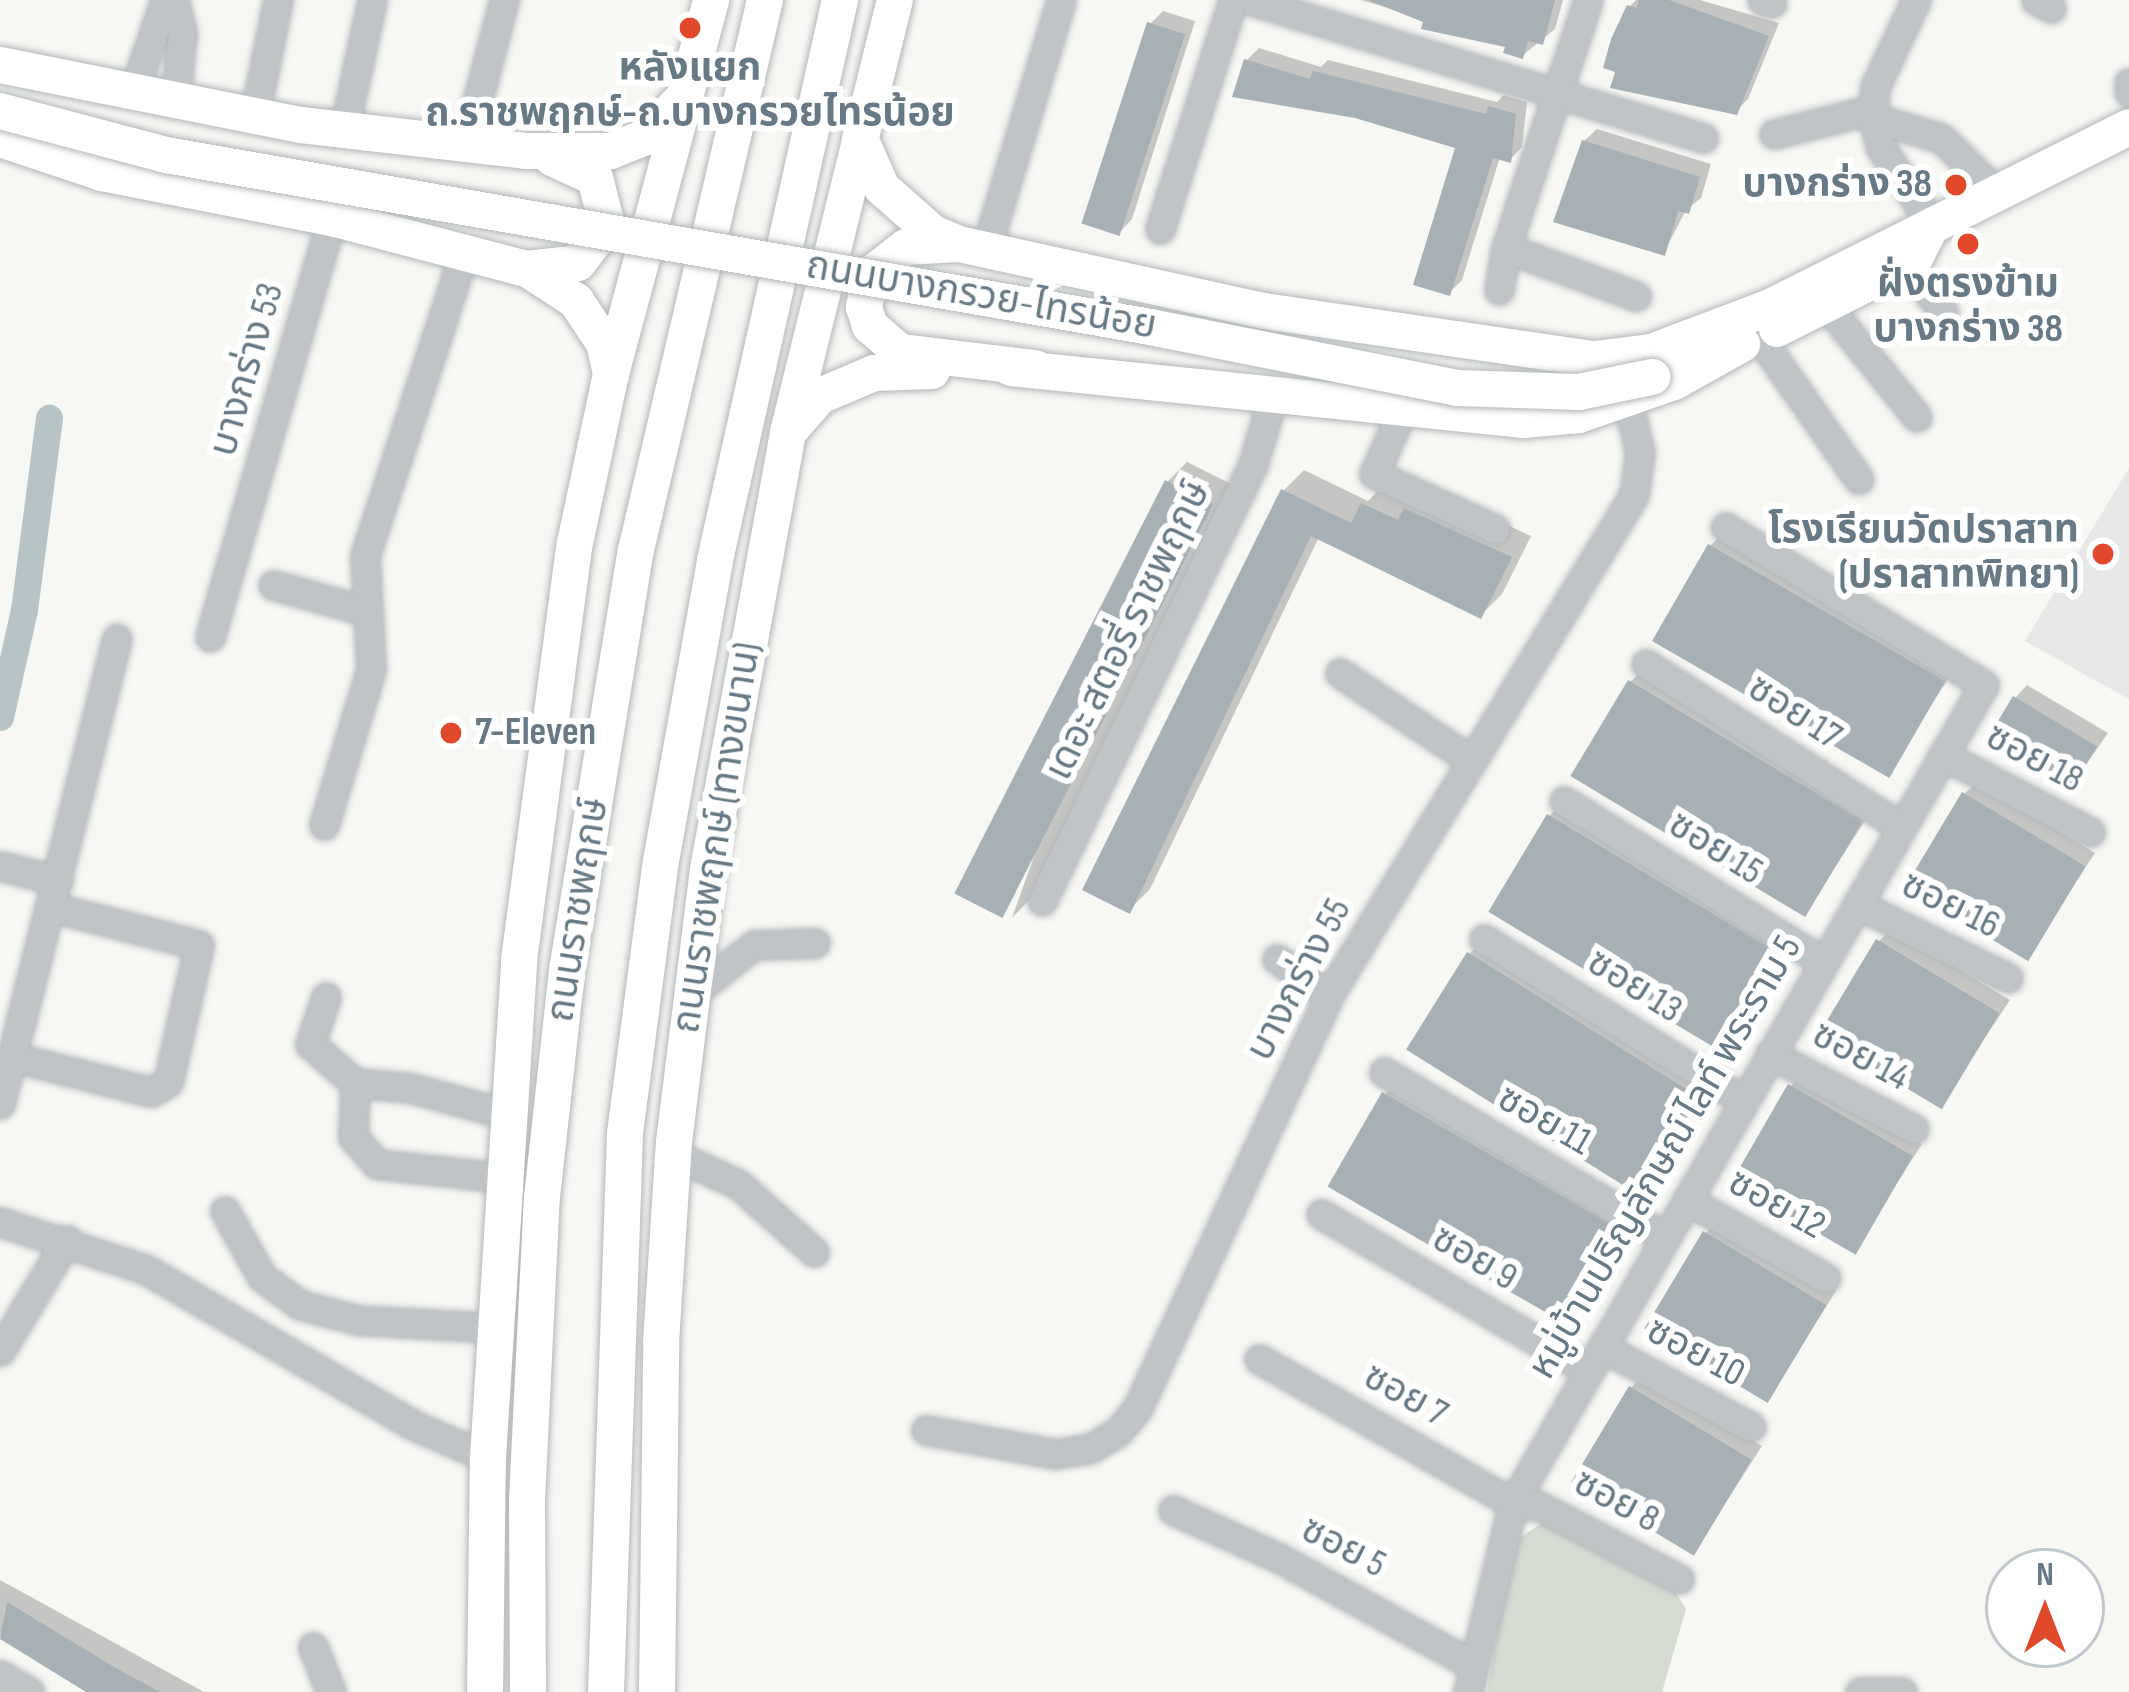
<!DOCTYPE html>
<meta charset="utf-8">
<style>
body{margin:0}
#map{position:relative;width:2129px;height:1692px;overflow:hidden;background:#f7f7f4;font-family:"Sofia Sans Condensed","Noto Sans Thai",sans-serif}
div>[style]{position:absolute}
[style*='--x']{left:calc(var(--x)*1px);top:calc(var(--y)*1px);width:calc(var(--w)*1px);rotate:calc(var(--a)*1deg)}
.built>*{inset:0;background:#e7e8e7}
.green>*{inset:0;background:#d7dcd3}
.shadow>*{inset:0;background:#0003}
.canal>*{height:27px;margin:-13.5px;padding:0 13.5px;transform-origin:13.5px;border-radius:13.5px;background:#b7c4c7}
.building>*{inset:0;background:#a6b0b5;transform-origin:0 0}
.roads{filter:drop-shadow(0 0 3px #b3b8bb) drop-shadow(0 0 3px #b3b8bb)}
.minor>*{height:27px;margin:-13.5px;padding:0 13.5px;transform-origin:13.5px;border-radius:13.5px;background:#c0c4c7}
.major>*{height:36px;margin:-18px;padding:0 18px;transform-origin:18px;border-radius:18px;background:#fff}
.bridges{filter:drop-shadow(0 0 3px #b3b8bb) drop-shadow(0 0 3px #b3b8bb)}
.major-bridge>*{height:36px;margin:-18px;padding:0 18px;transform-origin:18px;border-radius:18px;background:#fff}
.dots>*{width:33px;height:33px;translate:-50% -50%;box-sizing:border-box;border:6px solid #fff;border-radius:50%}
span{translate:-50% -50%;white-space:nowrap;text-align:center;line-height:1.15;-webkit-text-stroke:12px #fff;paint-order:stroke}
.poi-label{font-size:39px;color:#667984;font-weight:700}
.right{translate:-100% -50%;text-align:right}
.left{translate:0 -50%;text-align:left}
.street-label{font-size:39px;color:#667984}
.north{position:absolute;left:1985px;top:1548px;width:120px;height:120px;box-sizing:border-box;background:#fff;border:3px solid #c2c9ce;border-radius:50%;rotate:0deg;font-size:33px;font-weight:700;line-height:48px;text-align:center;color:#667984}
.north::after{content:'';display:block;margin:auto;width:42px;height:54px;background:#e0492a;clip-path:polygon(50% 0,100% 100%,50% 72%,0 100%)}
</style>
<div id="map">
<div class="built">
<div style="clip-path:polygon(2129px 468px,2129px 699px,2025px 641px)"></div>
</div>
<div class="green">
<div style="clip-path:polygon(1542px 1523px,1670px 1584px,1686px 1609px,1662px 1692px,1487px 1692px,1513px 1542px)"></div>
</div>
<div class="shadow">
<div style="clip-path:polygon(1361px 0,1563px 0,1555px 29px,1522px 56px,1509px 44px)"></div>
<div style="clip-path:polygon(1636px 0,1700px 0,1779px 23px,1748px 99px,1736px 111px,1629px 7px)"></div>
<div style="clip-path:polygon(1163px 11px,1195px 21px,1132px 219px,1120px 232px,1150px 24px)"></div>
<div style="clip-path:polygon(1259px 48px,1321px 67px,1328px 60px,1497px 102px,1504px 95px,1527px 102px,1522px 147px,1510px 160px,1500px 157px,1462px 280px,1449px 293px,1459px 145px,1246px 61px)"></div>
<div style="clip-path:polygon(1597px 129px,1711px 164px,1701px 198px,1686px 210px,1664px 252px,1584px 141px)"></div>
<div style="clip-path:polygon(1187px 462px,1231px 484px,1031px 898px,1012px 918px,1167px 482px)"></div>
<div style="clip-path:polygon(1304px 470px,1368px 501px,1385px 483px,1428px 488px,1531px 536px,1502px 594px,1481px 615px,1319px 537px,1150px 889px,1129px 910px,1283px 491px)"></div>
<div style="clip-path:polygon(1723px 533px,1954px 670px,1886px 774px,1710px 546px)"></div>
<div style="clip-path:polygon(1643px 670px,1872px 810px,1806px 912px,1630px 682px)"></div>
<div style="clip-path:polygon(2027px 685px,2108px 733px,2071px 786px,2015px 698px)"></div>
<div style="clip-path:polygon(1977px 782px,2095px 853px,2027px 957px,1964px 794px)"></div>
<div style="clip-path:polygon(1562px 804px,1792px 943px,1725px 1048px,1549px 816px)"></div>
<div style="clip-path:polygon(1891px 929px,2010px 1000px,1941px 1105px,1879px 941px)"></div>
<div style="clip-path:polygon(1482px 942px,1711px 1082px,1643px 1183px,1469px 954px)"></div>
<div style="clip-path:polygon(1803px 1073px,1922px 1144px,1853px 1252px,1791px 1086px)"></div>
<div style="clip-path:polygon(1397px 1081px,1631px 1218px,1563px 1321px,1385px 1094px)"></div>
<div style="clip-path:polygon(1718px 1220px,1836px 1291px,1768px 1399px,1706px 1233px)"></div>
<div style="clip-path:polygon(1643px 1375px,1762px 1446px,1694px 1552px,1631px 1388px)"></div>
<div style="clip-path:polygon(0 1580px,204px 1692px,101px 1692px,0 1636px)"></div>
</div>
<div class="canal">
<div style="--x:0;--y:717;--w:110;--a:-77.4"></div>
<div style="--x:24;--y:610;--w:194;--a:-82.6"></div>
</div>
<div class="building">
<div style="clip-path:polygon(1368px 0,1555px 0,1543px 45px,1528px 41px,1523px 59px,1503px 53px,1505px 47px,1421px 29px,1423px 22px)"></div>
<div style="clip-path:polygon(1639px 0,1669px 0,1769px 36px,1737px 115px,1610px 88px,1615px 72px,1603px 68px,1611px 39px,1627px 5px,1637px 8px)"></div>
<div style="left:1147px;top:22px;width:40px;height:212px;rotate:18deg"></div>
<div style="clip-path:polygon(1244px 59px,1310px 79px,1313px 71px,1486px 114px,1488px 106px,1516px 114px,1511px 163px,1493px 158px,1450px 296px,1413px 285px,1455px 148px,1355px 118px,1232px 97px)"></div>
<div style="clip-path:polygon(1582px 140px,1700px 177px,1689px 214px,1678px 211px,1665px 256px,1553px 222px)"></div>
<div style="left:1165px;top:480px;width:54px;height:464px;rotate:27deg"></div>
<div style="clip-path:polygon(1281px 489px,1351px 523px,1361px 503px,1398px 520px,1404px 508px,1512px 557px,1481px 619px,1311px 536px,1130px 914px,1082px 890px)"></div>
<div style="left:1708px;top:544px;width:274px;height:112px;rotate:30deg"></div>
<div style="left:1628px;top:680px;width:274px;height:112px;rotate:31deg"></div>
<div style="left:2013px;top:696px;width:98px;height:50px;rotate:31deg"></div>
<div style="left:1962px;top:792px;width:144px;height:111px;rotate:31deg"></div>
<div style="left:1547px;top:814px;width:274px;height:114px;rotate:31deg"></div>
<div style="left:1876px;top:939px;width:144px;height:112px;rotate:31deg"></div>
<div style="left:1467px;top:952px;width:273px;height:115px;rotate:32deg"></div>
<div style="left:1788px;top:1084px;width:144px;height:114px;rotate:30deg"></div>
<div style="left:1382px;top:1092px;width:277px;height:109px;rotate:30deg"></div>
<div style="left:1703px;top:1231px;width:144px;height:114px;rotate:31deg"></div>
<div style="left:1629px;top:1386px;width:143px;height:112px;rotate:31deg"></div>
<div style="clip-path:polygon(7px 1602px,114px 1667px,160px 1692px,86px 1692px,0 1639px)"></div>
</div>
<div class="roads">
<div class="minor">
<div style="--x:174;--y:0;--w:34;--a:76"></div>
<div style="--x:182;--y:33;--w:63;--a:95.4"></div>
<div style="--x:1249;--y:0;--w:475;--a:16.9"></div>
<div style="--x:1762;--y:0;--w:10;--a:17"></div>
<div style="--x:1916;--y:0;--w:96;--a:115.2"></div>
<div style="--x:1875;--y:87;--w:31;--a:94"></div>
<div style="--x:1873;--y:118;--w:31;--a:75"></div>
<div style="--x:1881;--y:148;--w:99;--a:56.1"></div>
<div style="--x:2036;--y:0;--w:17;--a:28"></div>
<div style="--x:2129;--y:83;--w:9;--a:90"></div>
<div style="--x:135;--y:88;--w:93;--a:-71.2"></div>
<div style="--x:255;--y:114;--w:116;--a:-78.6"></div>
<div style="--x:1873;--y:118;--w:71;--a:16.4"></div>
<div style="--x:1941;--y:138;--w:83;--a:44.5"></div>
<div style="--x:344;--y:130;--w:133;--a:-77.8"></div>
<div style="--x:1774;--y:134;--w:103;--a:-14"></div>
<div style="--x:465;--y:148;--w:153;--a:-75.2"></div>
<div style="--x:1160;--y:229;--w:240;--a:-72.3"></div>
<div style="--x:1506;--y:248;--w:139;--a:20.3"></div>
<div style="--x:986;--y:249;--w:260;--a:-73.2"></div>
<div style="--x:1907;--y:264;--w:60;--a:53.1"></div>
<div style="--x:1499;--y:290;--w:43;--a:-80.5"></div>
<div style="--x:1506;--y:248;--w:261;--a:-71.7"></div>
<div style="--x:1827;--y:306;--w:143;--a:51"></div>
<div style="--x:1759;--y:337;--w:174;--a:55"></div>
<div style="--x:1404;--y:407;--w:73;--a:114.1"></div>
<div style="--x:1374;--y:474;--w:133;--a:24.4"></div>
<div style="--x:273;--y:585;--w:98;--a:15.5"></div>
<div style="--x:210;--y:637;--w:436;--a:-73.8"></div>
<div style="--x:1646;--y:664;--w:303;--a:32.6"></div>
<div style="--x:1340;--y:673;--w:155;--a:33.7"></div>
<div style="--x:1943;--y:755;--w:166;--a:27.6"></div>
<div style="--x:1564;--y:801;--w:306;--a:31.8"></div>
<div style="--x:324;--y:825;--w:163;--a:-73.2"></div>
<div style="--x:371;--y:669;--w:113;--a:-93"></div>
<div style="--x:365;--y:556;--w:322;--a:-71.9"></div>
<div style="--x:0;--y:866;--w:60;--a:13.6"></div>
<div style="--x:1042;--y:901;--w:485;--a:-64.2"></div>
<div style="--x:1253;--y:464;--w:77;--a:-73.4"></div>
<div style="--x:1857;--y:904;--w:168;--a:26.1"></div>
<div style="--x:1484;--y:939;--w:306;--a:31.9"></div>
<div style="--x:1277;--y:959;--w:63;--a:34.7"></div>
<div style="--x:693;--y:993;--w:78;--a:-38.2"></div>
<div style="--x:754;--y:945;--w:61;--a:-1.9"></div>
<div style="--x:326;--y:997;--w:50;--a:108.8"></div>
<div style="--x:310;--y:1044;--w:60;--a:40.9"></div>
<div style="--x:1770;--y:1054;--w:162;--a:27.5"></div>
<div style="--x:12;--y:1057;--w:143;--a:14.1"></div>
<div style="--x:151;--y:1092;--w:20;--a:-30"></div>
<div style="--x:168;--y:1082;--w:140;--a:-77.2"></div>
<div style="--x:199;--y:945;--w:153;--a:-165.6"></div>
<div style="--x:1384;--y:1072;--w:326;--a:30.4"></div>
<div style="--x:0;--y:1104;--w:480;--a:-75.9"></div>
<div style="--x:674;--y:1155;--w:70;--a:24.4"></div>
<div style="--x:738;--y:1184;--w:102;--a:41.8"></div>
<div style="--x:505;--y:1178;--w:129;--a:-173.8"></div>
<div style="--x:377;--y:1164;--w:36;--a:-132"></div>
<div style="--x:353;--y:1137;--w:54;--a:-87.9"></div>
<div style="--x:355;--y:1083;--w:56;--a:5.1"></div>
<div style="--x:411;--y:1088;--w:98;--a:15.3"></div>
<div style="--x:1687;--y:1200;--w:159;--a:29.3"></div>
<div style="--x:225;--y:1211;--w:76;--a:60.7"></div>
<div style="--x:262;--y:1277;--w:47;--a:36.4"></div>
<div style="--x:300;--y:1305;--w:60;--a:14.5"></div>
<div style="--x:358;--y:1320;--w:138;--a:3.3"></div>
<div style="--x:1321;--y:1214;--w:311;--a:30.4"></div>
<div style="--x:0;--y:1222;--w:152;--a:18"></div>
<div style="--x:145;--y:1269;--w:308;--a:30.2"></div>
<div style="--x:411;--y:1424;--w:84;--a:23.8"></div>
<div style="--x:1602;--y:1347;--w:169;--a:28.2"></div>
<div style="--x:0;--y:1351;--w:130;--a:-58.9"></div>
<div style="--x:1259;--y:1359;--w:292;--a:29.6"></div>
<div style="--x:1513;--y:1503;--w:26;--a:7"></div>
<div style="--x:1539;--y:1506;--w:158;--a:27.5"></div>
<div style="--x:926;--y:1430;--w:131;--a:10.5"></div>
<div style="--x:1055;--y:1454;--w:36;--a:-9"></div>
<div style="--x:1091;--y:1448;--w:31;--a:-31"></div>
<div style="--x:1118;--y:1432;--w:32;--a:-51"></div>
<div style="--x:1138;--y:1407;--w:454;--a:-65.1"></div>
<div style="--x:1329;--y:995;--w:586;--a:-58.62"></div>
<div style="--x:1634;--y:495;--w:43;--a:-82.1"></div>
<div style="--x:1640;--y:452;--w:55;--a:-103.8"></div>
<div style="--x:1173;--y:1510;--w:119;--a:24.4"></div>
<div style="--x:1281;--y:1559;--w:217;--a:28.9"></div>
<div style="--x:313;--y:1647;--w:48;--a:68.2"></div>
<div style="--x:0;--y:1675;--w:34;--a:30"></div>
<div style="--x:1468;--y:1692;--w:194;--a:-76.6"></div>
<div style="--x:1513;--y:1503;--w:944;--a:-60.07"></div>
<div style="--x:1984;--y:685;--w:303;--a:-148.6"></div>
<div style="--x:1860;--y:1692;--w:42;--a:0"></div>
</div>
<div class="major">
<div style="--x:0;--y:65;--w:307;--a:11.3"></div>
<div style="--x:301;--y:125;--w:226;--a:6.6"></div>
<div style="--x:525;--y:151;--w:86;--a:0"></div>
<div style="--x:611;--y:151;--w:38;--a:-22"></div>
<div style="--x:646;--y:137;--w:54;--a:-46.5"></div>
<div style="--x:860;--y:138;--w:55;--a:66.3"></div>
<div style="--x:882;--y:188;--w:68;--a:41.4"></div>
<div style="--x:933;--y:233;--w:28;--a:23"></div>
<div style="--x:0;--y:139;--w:108;--a:18.4"></div>
<div style="--x:102;--y:173;--w:234;--a:11.1"></div>
<div style="--x:332;--y:218;--w:202;--a:14.7"></div>
<div style="--x:527;--y:269;--w:59;--a:33.1"></div>
<div style="--x:576;--y:301;--w:50;--a:56.3"></div>
<div style="--x:604;--y:343;--w:32;--a:77"></div>
<div style="--x:527;--y:269;--w:51;--a:-6.7"></div>
<div style="--x:578;--y:263;--w:48;--a:-52.7"></div>
<div style="--x:607;--y:225;--w:49;--a:-104.3"></div>
<div style="--x:595;--y:178;--w:47;--a:-155.1"></div>
<div style="--x:1758;--y:313;--w:415;--a:-26.6"></div>
<div style="--x:1777;--y:329;--w:153;--a:-26.7"></div>
<div style="--x:1914;--y:260;--w:29;--a:-63"></div>
<div style="--x:1011;--y:368;--w:515;--a:5.8"></div>
<div style="--x:1523;--y:420;--w:56;--a:-5.1"></div>
<div style="--x:1579;--y:415;--w:101;--a:-19.2"></div>
<div style="--x:1674;--y:382;--w:78;--a:-29.2"></div>
<div style="--x:1035;--y:368;--w:136;--a:-173.2"></div>
<div style="--x:900;--y:352;--w:40;--a:-139"></div>
<div style="--x:870;--y:326;--w:20;--a:-108"></div>
<div style="--x:864;--y:307;--w:33;--a:-79"></div>
<div style="--x:870;--y:275;--w:46;--a:-37.9"></div>
<div style="--x:906;--y:247;--w:53;--a:-3.2"></div>
<div style="--x:959;--y:244;--w:312;--a:12.4"></div>
<div style="--x:1264;--y:311;--w:334;--a:8.3"></div>
<div style="--x:1595;--y:359;--w:56;--a:-7.1"></div>
<div style="--x:1651;--y:352;--w:139;--a:-20.7"></div>
<div style="--x:791;--y:429;--w:44;--a:-48.7"></div>
<div style="--x:820;--y:396;--w:59;--a:-23.1"></div>
<div style="--x:874;--y:373;--w:58;--a:-2"></div>
<div style="--x:485;--y:1692;--w:234;--a:-89.3"></div>
<div style="--x:488;--y:1458;--w:499;--a:-86.4"></div>
<div style="--x:519;--y:960;--w:421;--a:-82.4"></div>
<div style="--x:575;--y:543;--w:173;--a:-78"></div>
<div style="--x:611;--y:374;--w:387;--a:-75"></div>
<div style="--x:528;--y:1692;--w:192;--a:-90.3"></div>
<div style="--x:527;--y:1500;--w:303;--a:-87.2"></div>
<div style="--x:542;--y:1197;--w:228;--a:-83.7"></div>
<div style="--x:567;--y:970;--w:426;--a:-80.7"></div>
<div style="--x:636;--y:550;--w:565;--a:-76.8"></div>
<div style="--x:606;--y:1692;--w:559;--a:-88.05"></div>
<div style="--x:625;--y:1133;--w:274;--a:-82.5"></div>
<div style="--x:661;--y:861;--w:306;--a:-79.8"></div>
<div style="--x:715;--y:560;--w:574;--a:-77.42"></div>
<div style="--x:657;--y:1692;--w:350;--a:-89.3"></div>
<div style="--x:661;--y:1342;--w:200;--a:-86.3"></div>
<div style="--x:674;--y:1142;--w:275;--a:-82.9"></div>
<div style="--x:708;--y:869;--w:444;--a:-79.6"></div>
<div style="--x:788;--y:432;--w:445;--a:-76.1"></div>
</div>
</div>
<div class="bridges">
<div class="major-bridge">
<div style="--x:0;--y:111;--w:172;--a:14.8"></div>
<div style="--x:166;--y:155;--w:999;--a:9.91"></div>
<div style="--x:1150;--y:327;--w:313;--a:11.2"></div>
<div style="--x:1457;--y:388;--w:122;--a:1.9"></div>
<div style="--x:1579;--y:392;--w:75;--a:-11.6"></div>
</div>
</div>
<div class="dots">
<div style="left:690px;top:28px;background:#e0492a"></div>
<div style="left:1956px;top:185px;background:#e0492a"></div>
<div style="left:1968px;top:244px;background:#e0492a"></div>
<div style="left:2103px;top:554px;background:#e0492a"></div>
<div style="left:451px;top:733px;background:#e0492a"></div>
</div>
<div class="poi-label">
<span style="left:690px;top:92px">หลังแยก<br>ถ.ราชพฤกษ์-ถ.บางกรวยไทรน้อย</span>
<span class="right" style="left:1932px;top:185px">บางกร่าง 38</span>
<span style="left:1968px;top:308px">ฝั่งตรงข้าม<br>บางกร่าง 38</span>
<span class="right" style="left:2079px;top:554px">โรงเรียนวัดปราสาท<br>(ปราสาทพิทยา)</span>
<span class="left" style="left:475px;top:733px">7-Eleven</span>
</div>
<div class="street-label">
<span style="left:981px;top:297px;rotate:10deg">ถนนบางกรวย-ไทรน้อย</span>
<span style="left:248px;top:370px;rotate:-74deg">บางกร่าง 53</span>
<span style="left:1129px;top:631px;rotate:-64deg">เดอะ สตอรี่ ราชพฤกษ์</span>
<span style="left:1794px;top:713px;rotate:33deg">ซอย 17</span>
<span style="left:2034px;top:759px;rotate:28deg">ซอย 18</span>
<span style="left:718px;top:838px;rotate:-81deg">ถนนราชพฤกษ์ (ทางขนาน)</span>
<span style="left:1715px;top:849px;rotate:32deg">ซอย 15</span>
<span style="left:1950px;top:906px;rotate:26deg">ซอย 16</span>
<span style="left:579px;top:910px;rotate:-81deg">ถนนราชพฤกษ์</span>
<span style="left:1300px;top:980px;rotate:-62deg">บางกร่าง 55</span>
<span style="left:1634px;top:987px;rotate:32deg">ซอย 13</span>
<span style="left:1860px;top:1057px;rotate:28deg">ซอย 14</span>
<span style="left:1544px;top:1121px;rotate:30deg">ซอย 11</span>
<span style="left:1666px;top:1158px;rotate:-60deg">หมู่บ้านปริญลักษณ์ ไลท์ พระราม 5</span>
<span style="left:1776px;top:1205px;rotate:29deg">ซอย 12</span>
<span style="left:1474px;top:1259px;rotate:30deg">ซอย 9</span>
<span style="left:1695px;top:1353px;rotate:28deg">ซอย 10</span>
<span style="left:1405px;top:1396px;rotate:29deg">ซอย 7</span>
<span style="left:1616px;top:1502px;rotate:28deg">ซอย 8</span>
<span style="left:1343px;top:1548px;rotate:27deg">ซอย 5</span>
</div>
<div class="north">N</div>
</div>
